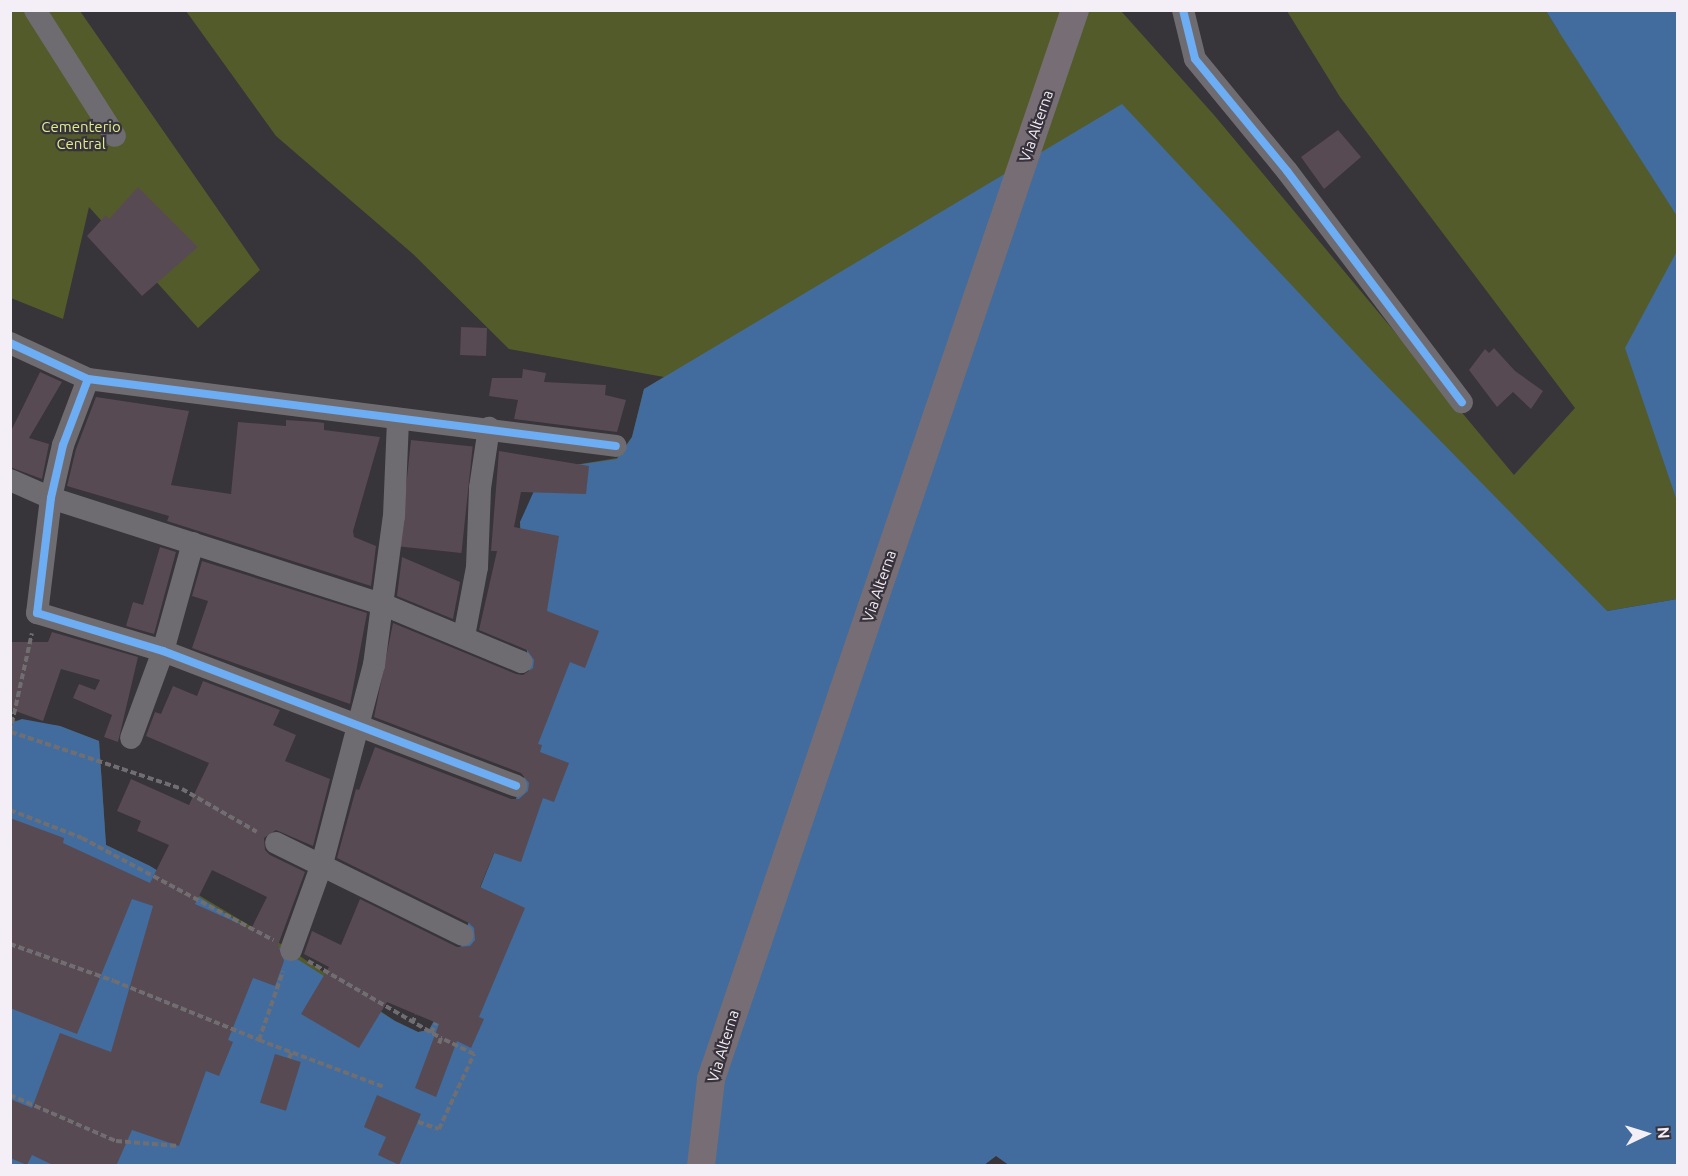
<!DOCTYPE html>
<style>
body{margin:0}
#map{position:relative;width:1688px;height:1176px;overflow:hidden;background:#37343a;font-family:Ubuntu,sans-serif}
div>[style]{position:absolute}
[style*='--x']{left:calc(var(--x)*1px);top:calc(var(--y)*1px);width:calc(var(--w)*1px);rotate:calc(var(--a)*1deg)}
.green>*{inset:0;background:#545b2a}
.water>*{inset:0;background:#416c9d}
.building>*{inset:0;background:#584a52;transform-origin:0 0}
.path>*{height:4px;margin-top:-2px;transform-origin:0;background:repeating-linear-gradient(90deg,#706e71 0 6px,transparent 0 9px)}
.minor>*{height:22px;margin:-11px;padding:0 11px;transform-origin:11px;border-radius:11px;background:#6f6c71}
.major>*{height:28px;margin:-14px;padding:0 14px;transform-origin:14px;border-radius:14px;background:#766e74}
.cycleway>*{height:8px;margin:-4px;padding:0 4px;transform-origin:4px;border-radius:4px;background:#6dadf4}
span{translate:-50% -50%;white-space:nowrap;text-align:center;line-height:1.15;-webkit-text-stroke:4.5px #38323c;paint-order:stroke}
.park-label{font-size:15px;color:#deef88}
.street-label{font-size:15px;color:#f4eff6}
.frame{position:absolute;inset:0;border:12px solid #f4eff6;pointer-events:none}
.north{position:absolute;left:1616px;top:1104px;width:60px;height:60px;-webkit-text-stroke:4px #38323c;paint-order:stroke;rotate:86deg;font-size:16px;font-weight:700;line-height:24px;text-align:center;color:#f4eff6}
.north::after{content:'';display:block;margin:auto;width:21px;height:27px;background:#f4eff6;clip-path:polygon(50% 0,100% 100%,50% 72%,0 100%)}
</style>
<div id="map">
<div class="green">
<div style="clip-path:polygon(10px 11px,80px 11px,260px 270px,198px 328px,89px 207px,63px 319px,11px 298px)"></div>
<div style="clip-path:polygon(186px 11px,1121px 11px,1214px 115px,1514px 475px,1575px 408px,1340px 97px,1287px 11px,1546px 11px,1559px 32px,1677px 11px,1677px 599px,1607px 611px,608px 995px,11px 1166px,11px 720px,60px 726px,99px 741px,106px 845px,150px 866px,291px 950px,395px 1021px,418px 1032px,429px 1030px,442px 1006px,477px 896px,538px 744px,527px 652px,520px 522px,562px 467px,617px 458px,632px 437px,644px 389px,664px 377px,509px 349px,413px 254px,276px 136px)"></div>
</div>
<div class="water">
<div style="clip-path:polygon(1546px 11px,1677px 11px,1677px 216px,1559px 32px)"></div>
<div style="clip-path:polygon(1122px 104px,1373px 372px,1607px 611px,1677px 599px,1677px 1165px,1010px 1166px,996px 1156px,983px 1166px,11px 1166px,11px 723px,22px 719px,60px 726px,99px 741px,106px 845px,150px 866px,395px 1021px,418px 1032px,429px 1030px,442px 1006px,477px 896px,538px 744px,527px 652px,520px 522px,538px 482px,562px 467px,617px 459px,632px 437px,644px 389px)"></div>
<div style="clip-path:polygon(1677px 251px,1677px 501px,1625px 348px)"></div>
</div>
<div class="building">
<div style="clip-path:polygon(1338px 130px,1361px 157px,1324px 189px,1301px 157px)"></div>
<div style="clip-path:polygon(138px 187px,198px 247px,142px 296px,87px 236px,106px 215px,109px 219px)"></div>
<div style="left:487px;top:328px;width:28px;height:26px;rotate:92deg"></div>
<div style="clip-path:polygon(1494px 348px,1515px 371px,1543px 391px,1531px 409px,1513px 392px,1497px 407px,1469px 370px,1485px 349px,1489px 353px)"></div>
<div style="clip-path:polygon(523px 369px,546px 373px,544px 382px,606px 385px,605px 395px,626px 400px,617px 432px,514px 419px,518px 400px,489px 396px,492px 378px,522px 378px)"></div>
<div style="clip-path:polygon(40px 372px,62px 382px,29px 438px,49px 444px,42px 479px,10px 467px,10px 433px)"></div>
<div style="clip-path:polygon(96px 397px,189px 411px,171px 485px,231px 494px,238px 422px,286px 426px,286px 420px,317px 422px,324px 423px,324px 430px,380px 437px,353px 531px,354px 537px,376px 546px,371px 586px,167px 521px,169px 516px,67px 486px,76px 449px)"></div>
<div style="left:411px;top:440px;width:62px;height:107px;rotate:6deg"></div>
<div style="clip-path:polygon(499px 451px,589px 466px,586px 494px,521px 492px,514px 527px,559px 536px,547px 611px,599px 631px,585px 668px,570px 662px,538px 744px,542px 745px,540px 752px,569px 763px,554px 802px,543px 798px,521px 862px,494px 853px,480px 887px,525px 908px,479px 1017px,484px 1019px,471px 1048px,457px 1041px,436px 1097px,415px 1088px,439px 1024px,387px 1002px,359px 1048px,301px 1014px,329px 967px,304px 954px,312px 931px,341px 945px,360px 899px,457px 947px,470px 946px,475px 940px,474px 928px,469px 923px,337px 858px,356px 789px,359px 790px,375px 747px,511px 799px,519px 799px,528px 791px,529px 783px,521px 773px,374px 717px,393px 623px,516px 674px,523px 675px,533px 668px,534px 660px,527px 650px,479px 630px,497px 551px,491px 551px)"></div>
<div style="clip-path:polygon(160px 547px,176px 552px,154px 634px,126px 626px,133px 602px,143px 605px)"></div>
<div style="clip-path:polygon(402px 557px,460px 582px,453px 619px,397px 596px)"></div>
<div style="clip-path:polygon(202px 561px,367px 613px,350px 704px,192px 648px,208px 601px,192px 596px)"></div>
<div style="clip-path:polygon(52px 632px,138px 657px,118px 742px,104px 737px,112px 715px,73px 698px,79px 684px,95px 690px,100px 680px,61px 669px,43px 721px,10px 709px,10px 642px,48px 642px)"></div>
<div style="clip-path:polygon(evenodd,203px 681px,280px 710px,273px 725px,296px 735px,285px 761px,330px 779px,313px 846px,276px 830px,264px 838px,265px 850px,270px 855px,305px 872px,278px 945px,284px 961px,275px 986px,253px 978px,228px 1040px,233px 1042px,219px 1076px,206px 1071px,179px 1146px,132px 1130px,116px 1166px,55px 1166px,32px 1155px,27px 1165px,10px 1158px,10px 1099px,32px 1108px,60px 1033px,111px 1052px,153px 906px,132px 899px,77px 1034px,10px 1008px,10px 818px,64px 838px,63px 843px,150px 883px,169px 845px,137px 831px,141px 821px,117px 811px,131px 779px,189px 805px,209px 763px,146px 736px,155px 712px,161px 714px,173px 686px,197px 696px,203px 681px,212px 870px,267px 897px,251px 929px,195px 904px,212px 870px)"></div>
<div style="left:275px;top:1054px;width:27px;height:51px;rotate:17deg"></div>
<div style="clip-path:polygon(377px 1095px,421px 1114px,399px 1165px,378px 1155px,386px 1137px,364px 1127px)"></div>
</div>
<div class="path">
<div style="--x:10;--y:732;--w:101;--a:-77.5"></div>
<div style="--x:11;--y:732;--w:180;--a:18.4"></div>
<div style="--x:182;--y:789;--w:86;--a:29.8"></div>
<div style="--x:10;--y:810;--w:77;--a:21.3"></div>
<div style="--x:82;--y:838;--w:217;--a:28.1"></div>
<div style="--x:10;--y:944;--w:110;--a:19.6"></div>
<div style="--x:114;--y:981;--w:157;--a:22.1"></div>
<div style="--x:259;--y:1040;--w:73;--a:-70.8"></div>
<div style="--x:308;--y:961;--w:154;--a:30.1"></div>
<div style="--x:441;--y:1038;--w:6;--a:108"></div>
<div style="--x:412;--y:1023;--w:9;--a:-63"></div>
<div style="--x:431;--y:1033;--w:11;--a:-63"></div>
<div style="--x:259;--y:1040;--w:134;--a:20.6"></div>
<div style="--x:289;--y:1058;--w:7;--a:-63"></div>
<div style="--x:10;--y:1095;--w:116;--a:23.5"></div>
<div style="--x:116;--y:1141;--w:63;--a:4.5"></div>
<div style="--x:418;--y:1122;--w:22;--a:18"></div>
<div style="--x:439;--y:1129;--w:83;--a:-65"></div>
<div style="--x:474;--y:1054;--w:37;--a:-154"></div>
</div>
<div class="minor">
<div style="--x:35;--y:10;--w:149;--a:57.6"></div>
<div style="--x:1183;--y:10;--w:50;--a:76.2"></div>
<div style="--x:1195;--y:59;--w:145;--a:50.6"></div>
<div style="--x:1287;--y:171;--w:290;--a:52.9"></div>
<div style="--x:10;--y:343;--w:86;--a:24.8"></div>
<div style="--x:88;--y:379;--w:532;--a:7.23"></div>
<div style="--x:88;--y:379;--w:71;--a:110.7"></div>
<div style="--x:63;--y:445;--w:54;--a:102.8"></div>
<div style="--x:51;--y:498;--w:116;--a:96.9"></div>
<div style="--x:37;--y:613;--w:132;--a:16.8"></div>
<div style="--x:163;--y:651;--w:378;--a:20.9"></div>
<div style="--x:10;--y:480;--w:45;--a:23.7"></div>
<div style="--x:51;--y:498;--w:348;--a:17.8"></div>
<div style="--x:382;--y:604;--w:151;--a:22.6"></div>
<div style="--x:464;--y:636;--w:70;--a:-79.3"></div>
<div style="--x:477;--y:567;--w:79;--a:-87.8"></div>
<div style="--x:480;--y:488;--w:61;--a:-81.5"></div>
<div style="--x:131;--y:738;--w:93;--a:-69.8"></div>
<div style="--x:163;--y:651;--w:112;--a:-74.5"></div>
<div style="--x:276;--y:843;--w:208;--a:26.2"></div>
<div style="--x:291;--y:950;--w:91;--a:-70.2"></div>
<div style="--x:322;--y:864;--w:206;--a:-75.4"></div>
<div style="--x:374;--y:665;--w:150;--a:-82.4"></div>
<div style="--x:394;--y:516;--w:97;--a:-87.6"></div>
</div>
<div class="major">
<div style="--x:701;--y:1166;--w:88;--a:-83.4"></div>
<div style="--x:711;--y:1079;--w:1129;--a:-71.2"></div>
</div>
<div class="cycleway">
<div style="--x:1183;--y:10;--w:50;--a:76.2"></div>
<div style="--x:1195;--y:59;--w:145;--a:50.6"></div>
<div style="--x:1287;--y:171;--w:290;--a:52.9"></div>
<div style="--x:10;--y:343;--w:86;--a:24.8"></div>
<div style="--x:88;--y:379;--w:532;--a:7.23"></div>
<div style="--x:88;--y:379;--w:71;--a:110.7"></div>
<div style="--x:63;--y:445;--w:54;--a:102.8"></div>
<div style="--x:51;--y:498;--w:116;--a:96.9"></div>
<div style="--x:37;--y:613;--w:132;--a:16.8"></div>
<div style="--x:163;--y:651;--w:378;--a:20.9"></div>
</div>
<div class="park-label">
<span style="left:81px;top:135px">Cementerio<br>Central</span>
</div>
<div class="street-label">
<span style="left:1036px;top:126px;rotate:-71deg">Via Alterna</span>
<span style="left:879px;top:586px;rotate:-71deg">Via Alterna</span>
<span style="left:723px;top:1046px;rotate:-73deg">Via Alterna</span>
</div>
<div class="frame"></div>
<div class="north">N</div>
</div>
